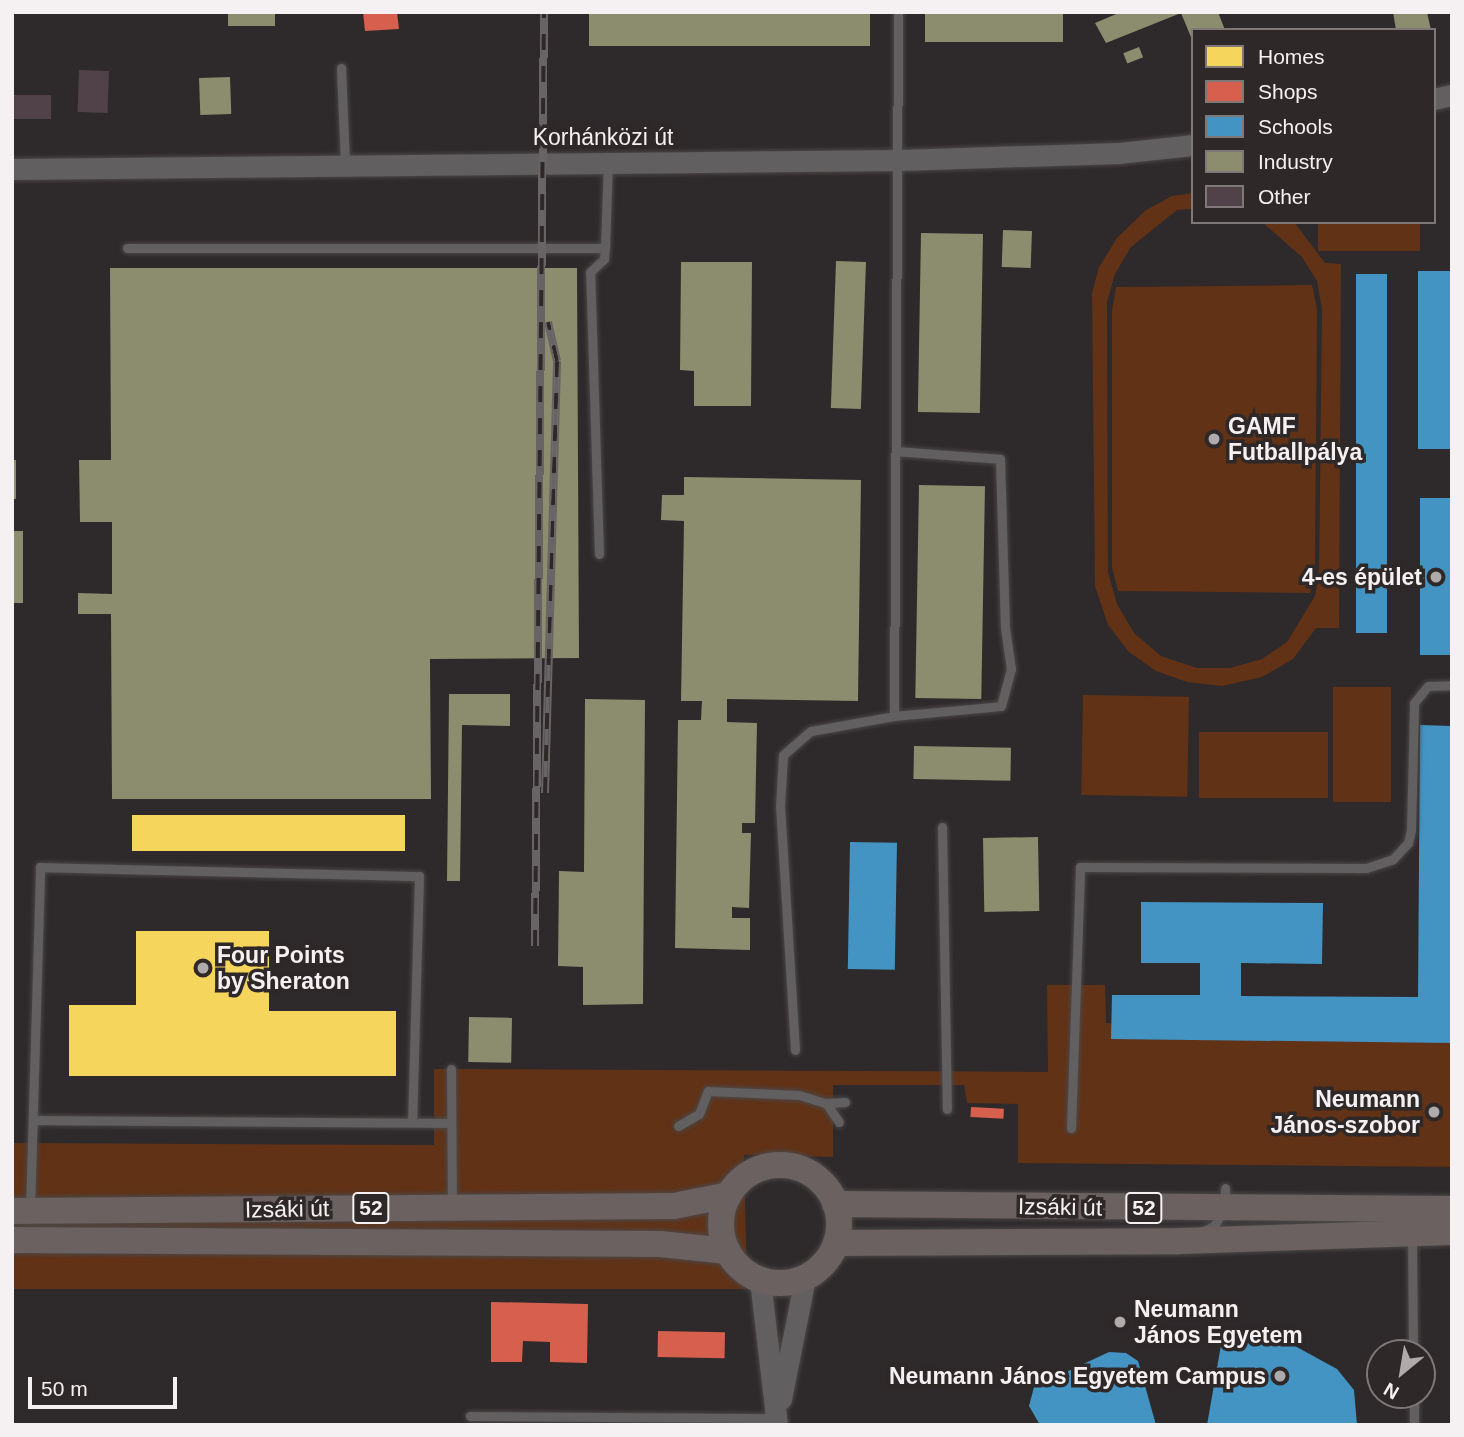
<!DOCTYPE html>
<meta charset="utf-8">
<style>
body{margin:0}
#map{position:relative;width:1464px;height:1437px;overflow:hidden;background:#2e292a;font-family:Helvetica,sans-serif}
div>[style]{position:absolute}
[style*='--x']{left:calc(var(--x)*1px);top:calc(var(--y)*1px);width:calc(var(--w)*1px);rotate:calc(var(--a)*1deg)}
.green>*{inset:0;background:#613216;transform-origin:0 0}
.homes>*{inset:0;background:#f6d55c;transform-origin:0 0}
.shops>*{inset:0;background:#d6604d;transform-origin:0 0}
.schools>*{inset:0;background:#4393c3;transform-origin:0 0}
.industry>*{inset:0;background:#8c8c6e;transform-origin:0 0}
.building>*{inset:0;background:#504248;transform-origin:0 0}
.roads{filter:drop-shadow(0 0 2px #4b4747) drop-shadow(0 0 2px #4b4747)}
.service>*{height:9px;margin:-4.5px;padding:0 4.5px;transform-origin:4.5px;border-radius:4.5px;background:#615f5f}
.tertiary>*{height:21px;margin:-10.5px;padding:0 10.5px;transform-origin:10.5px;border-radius:10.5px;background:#615f5f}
.primary>*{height:26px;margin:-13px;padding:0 13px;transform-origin:13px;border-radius:13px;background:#6a6160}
.primary>.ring{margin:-13px;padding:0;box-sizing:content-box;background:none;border:26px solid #6a6160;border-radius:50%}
.rail>*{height:8px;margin-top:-4px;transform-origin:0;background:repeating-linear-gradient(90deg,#2f2829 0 16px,#686466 0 32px);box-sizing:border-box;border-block:2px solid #686466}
.dots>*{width:19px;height:19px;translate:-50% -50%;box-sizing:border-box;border:4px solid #2f2829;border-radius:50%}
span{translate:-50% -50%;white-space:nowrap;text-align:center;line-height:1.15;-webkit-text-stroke:7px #2f2829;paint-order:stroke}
.shield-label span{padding:2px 5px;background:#2f2829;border:2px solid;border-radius:5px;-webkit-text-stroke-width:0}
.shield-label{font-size:21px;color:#f5f0f1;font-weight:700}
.street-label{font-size:23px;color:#f5f0f1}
.poi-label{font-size:23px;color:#f5f0f1;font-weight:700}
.left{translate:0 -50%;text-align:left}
.right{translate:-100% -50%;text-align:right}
.frame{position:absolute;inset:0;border:14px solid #f5f0f1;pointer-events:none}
.legend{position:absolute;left:1191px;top:28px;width:245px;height:196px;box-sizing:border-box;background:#2f2829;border:2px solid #7e7879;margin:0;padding:9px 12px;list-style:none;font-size:21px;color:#f5f0f1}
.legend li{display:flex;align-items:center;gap:14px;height:35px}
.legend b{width:35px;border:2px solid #7e7879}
.north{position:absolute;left:1366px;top:1339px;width:70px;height:70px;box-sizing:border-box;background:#2f2829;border:2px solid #7e7879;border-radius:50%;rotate:210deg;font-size:19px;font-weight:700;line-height:28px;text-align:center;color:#f5f0f1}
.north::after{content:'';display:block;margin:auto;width:24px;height:32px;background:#afaaab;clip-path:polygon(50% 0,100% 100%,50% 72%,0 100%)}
.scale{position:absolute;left:28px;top:1377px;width:149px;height:32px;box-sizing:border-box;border:4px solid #f5f0f1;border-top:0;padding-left:9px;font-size:21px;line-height:24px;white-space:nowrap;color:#f5f0f1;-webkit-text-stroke:5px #2f2829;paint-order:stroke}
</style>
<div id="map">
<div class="green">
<div style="clip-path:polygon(1193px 193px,1193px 209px,1177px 210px,1131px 247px,1115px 274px,1107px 302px,1108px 572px,1117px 604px,1134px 633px,1161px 656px,1197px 668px,1230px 668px,1262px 659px,1287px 642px,1315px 596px,1319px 574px,1322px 309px,1317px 281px,1302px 257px,1262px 222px,1294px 222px,1325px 263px,1341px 264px,1339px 628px,1316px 628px,1293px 659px,1262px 677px,1222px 686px,1187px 682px,1156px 671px,1129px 652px,1108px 625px,1095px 586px,1092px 293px,1099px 267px,1117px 238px,1146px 210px,1172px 196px)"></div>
<div style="left:1318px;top:222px;width:102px;height:29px"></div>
<div style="clip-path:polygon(1312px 285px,1317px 309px,1315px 570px,1310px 593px,1118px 591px,1112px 568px,1112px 311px,1116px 287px)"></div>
<div style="left:1333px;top:687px;width:58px;height:115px"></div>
<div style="left:1083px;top:695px;width:106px;height:100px;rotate:1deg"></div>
<div style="left:1199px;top:732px;width:129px;height:66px"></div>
<div style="clip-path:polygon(1047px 985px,1105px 985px,1106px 1023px,1242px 1040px,1452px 1024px,1452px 1167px,1018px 1163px,1018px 1104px,967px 1103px,964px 1085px,833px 1085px,833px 1157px,744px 1155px,747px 1289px,12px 1289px,12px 1143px,434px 1145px,434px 1069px,1048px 1072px)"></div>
</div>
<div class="homes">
<div style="left:132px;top:815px;width:273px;height:36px"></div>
<div style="clip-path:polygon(136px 931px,269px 931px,269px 1011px,396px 1011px,396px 1076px,69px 1076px,69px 1005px,136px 1005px)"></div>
</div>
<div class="shops">
<div style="clip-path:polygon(363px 12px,397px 12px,399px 29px,365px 31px)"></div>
<div style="left:971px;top:1107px;width:33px;height:10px;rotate:3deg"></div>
<div style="clip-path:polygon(491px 1302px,588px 1304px,587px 1363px,550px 1362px,550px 1342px,523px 1341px,522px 1362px,491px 1362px)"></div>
<div style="left:658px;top:1331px;width:67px;height:26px;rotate:1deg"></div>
</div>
<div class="schools">
<div style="left:1418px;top:271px;width:34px;height:178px"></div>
<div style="left:1356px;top:274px;width:31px;height:359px"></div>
<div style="left:1420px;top:498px;width:32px;height:157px"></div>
<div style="clip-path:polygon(1420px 725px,1452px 726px,1452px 1043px,1111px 1039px,1112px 995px,1200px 995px,1200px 963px,1141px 963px,1141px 902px,1323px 903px,1322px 964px,1241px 963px,1241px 996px,1418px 997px)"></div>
<div style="left:850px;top:842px;width:47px;height:127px;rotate:1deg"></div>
<div style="clip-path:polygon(1238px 1329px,1259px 1330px,1284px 1340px,1337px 1369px,1354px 1390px,1357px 1425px,1207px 1425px,1221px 1345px)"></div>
<div style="clip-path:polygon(1109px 1352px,1126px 1353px,1138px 1361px,1156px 1425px,1040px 1425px,1029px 1406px,1034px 1387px)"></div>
</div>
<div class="industry">
<div style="left:228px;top:12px;width:47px;height:14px"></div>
<div style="left:589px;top:12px;width:281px;height:34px"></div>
<div style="left:925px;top:12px;width:138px;height:30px"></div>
<div style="clip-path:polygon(1121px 12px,1218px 12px,1225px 30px,1193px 30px,1193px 42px,1181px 13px,1106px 43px,1095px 23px)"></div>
<div style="clip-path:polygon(1393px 12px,1427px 12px,1431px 30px,1396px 30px)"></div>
<div style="left:1139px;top:47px;width:11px;height:17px;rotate:68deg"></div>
<div style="left:230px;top:77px;width:37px;height:31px;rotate:88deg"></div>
<div style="left:1003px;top:230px;width:29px;height:37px;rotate:2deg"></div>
<div style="left:921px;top:233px;width:62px;height:179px;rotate:1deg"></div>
<div style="left:836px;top:261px;width:30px;height:147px;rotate:2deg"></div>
<div style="clip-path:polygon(681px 262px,752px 262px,751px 406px,694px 406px,694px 371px,680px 370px)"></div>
<div style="clip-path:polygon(110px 268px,577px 268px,579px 658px,430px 659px,431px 799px,112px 799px,111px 614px,78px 614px,78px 593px,112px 594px,112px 522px,80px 522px,79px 460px,111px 460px)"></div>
<div style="left:12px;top:460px;width:4px;height:39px"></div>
<div style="clip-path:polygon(684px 477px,861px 480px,858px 701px,727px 699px,727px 722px,757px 723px,755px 823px,742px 823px,742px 833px,751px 833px,749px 908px,732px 907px,732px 918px,750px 918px,750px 950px,675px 948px,678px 720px,701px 720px,702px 701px,681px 701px,684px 521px,661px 520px,662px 495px,684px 495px)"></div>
<div style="left:919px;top:485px;width:66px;height:213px;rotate:1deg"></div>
<div style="left:12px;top:531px;width:11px;height:72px"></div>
<div style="clip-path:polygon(449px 694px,510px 694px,510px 726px,462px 725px,460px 881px,447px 881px)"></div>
<div style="clip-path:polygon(585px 699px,645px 700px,643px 1004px,583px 1005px,583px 967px,558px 966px,559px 871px,584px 872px)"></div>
<div style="left:914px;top:746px;width:97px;height:33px;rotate:1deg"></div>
<div style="left:1038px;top:837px;width:74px;height:55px;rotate:89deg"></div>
<div style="left:469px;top:1017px;width:43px;height:45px;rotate:1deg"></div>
</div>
<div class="building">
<div style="left:79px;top:70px;width:30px;height:42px;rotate:2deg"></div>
<div style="left:12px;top:95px;width:39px;height:24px"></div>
</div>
<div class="roads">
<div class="service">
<div style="--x:341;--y:68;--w:97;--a:87.6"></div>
<div style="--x:127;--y:248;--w:478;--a:0"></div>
<div style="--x:605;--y:248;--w:84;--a:-88"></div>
<div style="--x:599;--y:554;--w:282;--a:-91.8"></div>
<div style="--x:590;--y:272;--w:19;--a:-43"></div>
<div style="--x:604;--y:259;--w:11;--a:-85"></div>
<div style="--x:894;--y:716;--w:704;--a:-89.67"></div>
<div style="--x:942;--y:827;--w:282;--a:89"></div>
<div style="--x:795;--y:1050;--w:244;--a:-93.5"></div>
<div style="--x:780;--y:806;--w:51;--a:-86.6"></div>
<div style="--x:783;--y:755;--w:37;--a:-41"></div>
<div style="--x:811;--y:731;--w:84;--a:-10.2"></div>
<div style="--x:894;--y:716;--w:107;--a:-5.3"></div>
<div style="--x:1001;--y:706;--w:38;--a:-75"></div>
<div style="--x:1011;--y:669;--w:41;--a:-98.3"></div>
<div style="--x:1005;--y:628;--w:169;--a:-91.7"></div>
<div style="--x:1000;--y:459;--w:104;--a:-175.6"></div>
<div style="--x:451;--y:1069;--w:136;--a:89.6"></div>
<div style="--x:826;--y:1103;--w:19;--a:-3"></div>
<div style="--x:33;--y:1120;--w:418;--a:0.4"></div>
<div style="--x:678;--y:1126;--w:24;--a:-30"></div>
<div style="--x:699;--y:1114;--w:25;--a:-69"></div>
<div style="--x:708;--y:1091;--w:91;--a:2.5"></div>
<div style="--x:799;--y:1095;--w:28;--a:17"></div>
<div style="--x:826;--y:1103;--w:23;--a:56"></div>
<div style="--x:1071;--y:1128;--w:261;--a:-88"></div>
<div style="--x:1080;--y:867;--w:286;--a:0.2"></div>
<div style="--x:1366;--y:868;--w:28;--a:-18"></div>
<div style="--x:1393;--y:859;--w:22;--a:-47"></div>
<div style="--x:1408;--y:843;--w:13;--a:-77"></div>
<div style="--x:1411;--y:830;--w:127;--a:-88.6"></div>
<div style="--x:1414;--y:703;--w:22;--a:-51"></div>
<div style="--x:1428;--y:686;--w:24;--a:-2"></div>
<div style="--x:30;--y:1210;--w:343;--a:-88.3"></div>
<div style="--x:40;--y:867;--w:379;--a:1.4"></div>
<div style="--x:419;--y:876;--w:246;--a:91.6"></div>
<div style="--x:1203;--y:1231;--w:12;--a:-24"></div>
<div style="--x:1214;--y:1226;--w:20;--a:-60"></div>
<div style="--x:1224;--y:1209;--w:21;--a:-87"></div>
<div style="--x:1412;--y:1236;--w:117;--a:89.5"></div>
<div style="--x:1414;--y:1395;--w:30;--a:90"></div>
<div style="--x:470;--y:1416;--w:305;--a:0.4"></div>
</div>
<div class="tertiary">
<div style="--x:1434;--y:99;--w:18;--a:-13"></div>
<div style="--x:12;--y:169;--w:887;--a:-0.58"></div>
<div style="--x:899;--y:160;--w:220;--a:-1.8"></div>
<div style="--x:1119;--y:153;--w:74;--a:-6.2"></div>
<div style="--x:760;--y:1280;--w:146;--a:83.3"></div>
<div style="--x:781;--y:1399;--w:123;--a:-78.8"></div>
</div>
<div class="primary">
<div class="ring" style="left:721px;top:1165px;width:92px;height:92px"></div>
<div style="--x:835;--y:1204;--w:617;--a:0.46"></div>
<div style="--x:12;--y:1211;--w:662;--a:-0.43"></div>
<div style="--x:674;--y:1206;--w:56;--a:-11.3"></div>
<div style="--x:12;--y:1240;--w:648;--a:0.35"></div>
<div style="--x:660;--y:1244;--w:68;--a:5.9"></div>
<div style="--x:836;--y:1243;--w:343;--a:-0.3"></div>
<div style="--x:1179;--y:1241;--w:273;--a:-1.9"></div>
</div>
</div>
<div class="rail">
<div style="--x:545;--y:793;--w:432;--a:-88.4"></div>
<div style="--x:557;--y:361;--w:40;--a:-103"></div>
<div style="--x:535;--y:946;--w:934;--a:-89.45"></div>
</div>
<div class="dots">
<div style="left:1214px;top:439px;background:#afaaab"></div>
<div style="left:1436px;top:577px;background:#afaaab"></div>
<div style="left:203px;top:968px;background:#afaaab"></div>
<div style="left:1434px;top:1112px;background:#afaaab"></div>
<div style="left:1120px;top:1322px;background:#afaaab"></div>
<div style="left:1280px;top:1376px;background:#afaaab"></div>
</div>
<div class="shield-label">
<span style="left:371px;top:1208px">52</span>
<span style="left:1144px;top:1208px">52</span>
</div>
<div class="street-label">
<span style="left:603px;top:137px">Korhánközi út</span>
<span style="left:1060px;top:1207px;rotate:1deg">Izsáki út</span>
<span style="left:287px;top:1209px;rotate:-1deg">Izsáki út</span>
</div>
<div class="poi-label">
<span class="left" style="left:1228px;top:439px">GAMF<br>Futballpálya</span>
<span class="right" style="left:1422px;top:577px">4-es épület</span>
<span class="left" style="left:217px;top:968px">Four Points<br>by Sheraton</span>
<span class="right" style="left:1420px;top:1112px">Neumann<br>János-szobor</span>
<span class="left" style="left:1134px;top:1322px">Neumann<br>János Egyetem</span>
<span class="right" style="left:1266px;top:1376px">Neumann János Egyetem Campus</span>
</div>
<div class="frame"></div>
<ul class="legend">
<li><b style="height:19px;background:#f6d55c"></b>Homes</li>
<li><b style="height:19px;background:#d6604d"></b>Shops</li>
<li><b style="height:19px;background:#4393c3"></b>Schools</li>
<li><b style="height:19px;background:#8c8c6e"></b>Industry</li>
<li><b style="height:19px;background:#504248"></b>Other</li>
</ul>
<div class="north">N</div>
<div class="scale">50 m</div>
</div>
